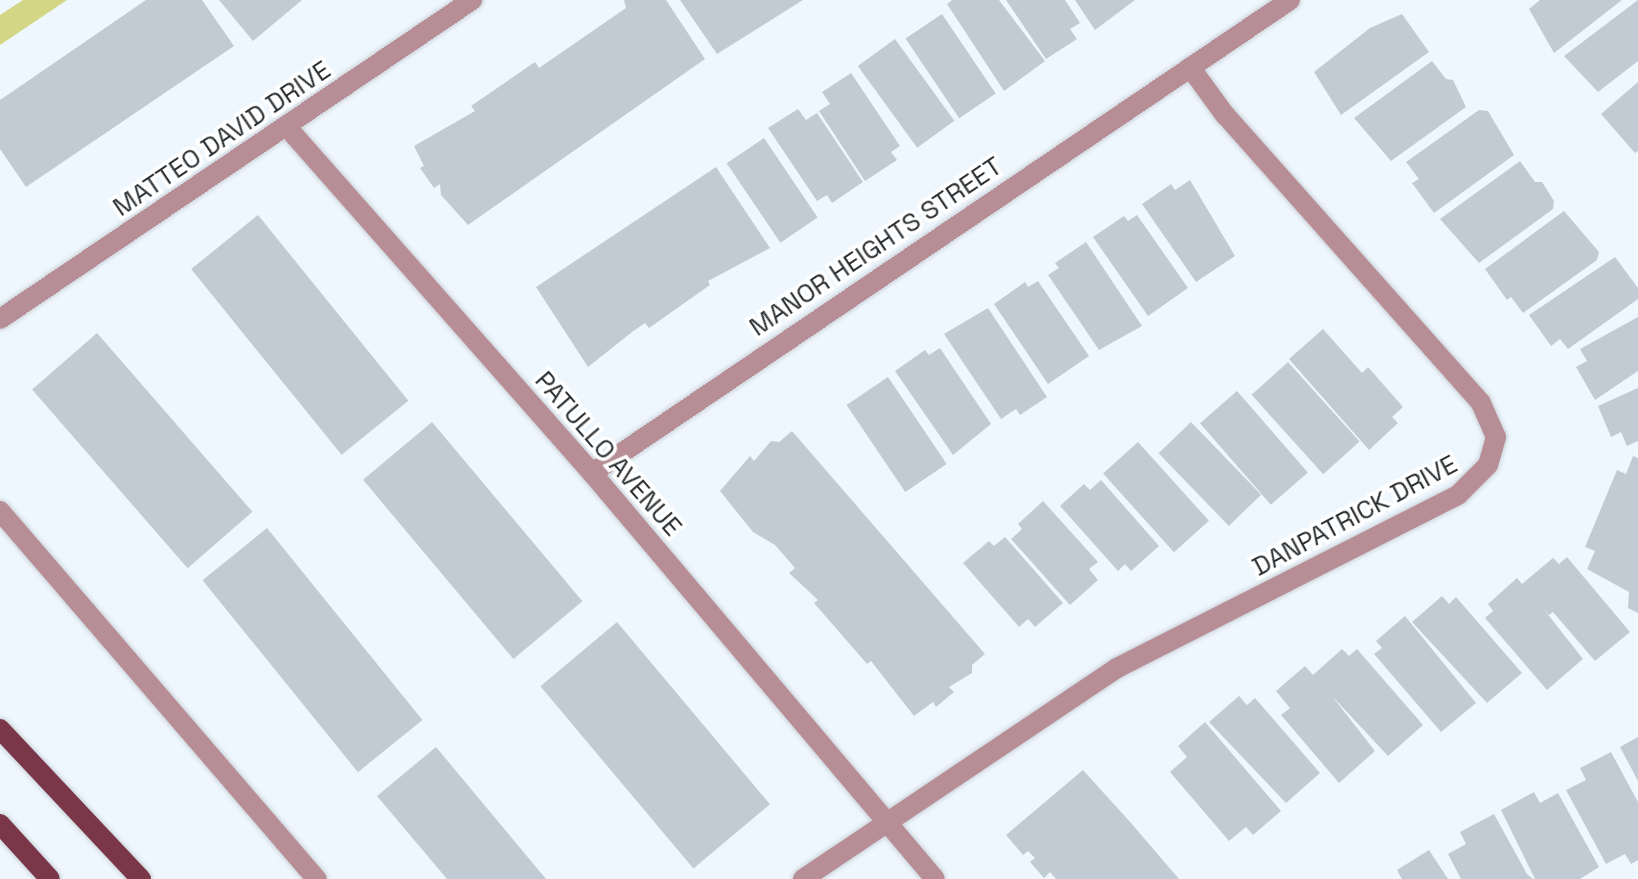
<!DOCTYPE html>
<style>
body{margin:0}
#map{position:relative;width:1638px;height:879px;overflow:hidden;background:#eff7fe;font-family:"Space Grotesk",sans-serif}
div>[style]{position:absolute}
[style*='--x']{left:calc(var(--x)*1px);top:calc(var(--y)*1px);width:calc(var(--w)*1px);rotate:calc(var(--a)*1deg)}
.green>*{inset:0;background:#d3d685}
.building>*{inset:0;background:#c1cbd3;transform-origin:0 0}
.roads{filter:drop-shadow(0 0 2px #ccd3d9) drop-shadow(0 0 2px #ccd3d9)}
.minor>*{height:20px;margin:-10px;padding:0 10px;transform-origin:10px;border-radius:10px;background:#b78e96}
.major>*{height:20px;margin:-10px;padding:0 10px;transform-origin:10px;border-radius:10px;background:#7b374a}
span{translate:-50% -50%;white-space:nowrap;text-align:center;line-height:1.15;-webkit-text-stroke:7px #fff;paint-order:stroke}
.street-label{font-size:26px;color:#2b2f32}
</style>
<div id="map">
<div class="green">
<div style="clip-path:polygon(23px 0,67px 0,0 45px,0 15px)"></div>
</div>
<div class="building">
<div style="clip-path:polygon(146px 0,202px 0,234px 46px,26px 187px,0 149px,0 100px)"></div>
<div style="clip-path:polygon(219px 0,302px 0,253px 41px)"></div>
<div style="clip-path:polygon(624px 0,666px 0,705px 59px,468px 225px,441px 195px,440px 184px,434px 188px,420px 168px,424px 166px,414px 146px,475px 111px,471px 106px,535px 62px,539px 68px,626px 8px)"></div>
<div style="clip-path:polygon(680px 0,803px 0,717px 54px)"></div>
<div style="clip-path:polygon(952px 0,999px 0,1045px 61px,1004px 91px,947px 4px)"></div>
<div style="clip-path:polygon(1006px 0,1065px 0,1080px 23px,1070px 29px,1077px 39px,1046px 59px)"></div>
<div style="clip-path:polygon(1075px 0,1135px 0,1095px 30px)"></div>
<div style="clip-path:polygon(1540px 0,1622px 0,1554px 53px,1529px 9px)"></div>
<div style="clip-path:polygon(1638px 0,1638px 61px,1598px 92px,1564px 56px)"></div>
<div style="left:942px;top:14px;width:96px;height:44px;rotate:56deg"></div>
<div style="clip-path:polygon(1402px 14px,1429px 52px,1341px 115px,1314px 72px,1370px 28px)"></div>
<div style="left:895px;top:39px;width:101px;height:46px;rotate:54deg"></div>
<div style="clip-path:polygon(1432px 61px,1446px 79px,1453px 80px,1466px 107px,1391px 161px,1354px 118px)"></div>
<div style="clip-path:polygon(851px 73px,900px 146px,891px 152px,897px 160px,865px 181px,819px 111px,830px 104px,822px 92px)"></div>
<div style="clip-path:polygon(1638px 82px,1638px 151px,1635px 153px,1601px 114px)"></div>
<div style="clip-path:polygon(798px 109px,806px 120px,817px 113px,863px 182px,832px 203px,827px 195px,817px 201px,768px 128px)"></div>
<div style="clip-path:polygon(1479px 110px,1488px 111px,1514px 155px,1434px 213px,1412px 183px,1419px 179px,1406px 162px)"></div>
<div style="left:764px;top:138px;width:96px;height:45px;rotate:56deg"></div>
<div style="clip-path:polygon(1520px 161px,1535px 182px,1542px 182px,1554px 201px,1553px 209px,1479px 263px,1440px 219px)"></div>
<div style="clip-path:polygon(716px 167px,770px 248px,708px 281px,710px 285px,649px 328px,645px 323px,632px 332px,588px 367px,536px 287px)"></div>
<div style="clip-path:polygon(1190px 180px,1235px 256px,1196px 282px,1142px 204px,1171px 184px,1175px 190px)"></div>
<div style="clip-path:polygon(1564px 211px,1599px 252px,1597px 260px,1523px 313px,1511px 297px,1507px 300px,1485px 269px)"></div>
<div style="left:258px;top:215px;width:239px;height:86px;rotate:51deg"></div>
<div style="clip-path:polygon(1137px 215px,1188px 288px,1148px 316px,1093px 237px,1124px 216px,1128px 221px)"></div>
<div style="clip-path:polygon(1086px 242px,1142px 326px,1099px 350px,1048px 275px,1059px 268px,1055px 263px)"></div>
<div style="clip-path:polygon(1615px 257px,1638px 288px,1638px 299px,1568px 349px,1560px 339px,1551px 346px,1529px 315px)"></div>
<div style="clip-path:polygon(1038px 281px,1089px 356px,1048px 384px,994px 304px,1025px 282px,1028px 287px)"></div>
<div style="clip-path:polygon(988px 308px,1047px 397px,1020px 415px,1016px 409px,1001px 419px,944px 334px)"></div>
<div style="clip-path:polygon(1638px 317px,1638px 371px,1595px 400px,1576px 367px,1587px 361px,1580px 349px)"></div>
<div style="clip-path:polygon(1323px 329px,1362px 373px,1368px 367px,1403px 407px,1392px 417px,1398px 423px,1369px 450px,1289px 359px)"></div>
<div style="left:97px;top:333px;width:237px;height:86px;rotate:49deg"></div>
<div style="clip-path:polygon(940px 348px,991px 424px,953px 455px,895px 371px,925px 350px,929px 355px)"></div>
<div style="left:1288px;top:362px;width:107px;height:49px;rotate:48deg"></div>
<div style="left:888px;top:377px;width:105px;height:50px;rotate:56deg"></div>
<div style="clip-path:polygon(1638px 388px,1638px 441px,1627px 446px,1621px 432px,1611px 437px,1598px 406px)"></div>
<div style="left:1237px;top:391px;width:108px;height:49px;rotate:49deg"></div>
<div style="left:432px;top:422px;width:234px;height:90px;rotate:50deg"></div>
<div style="left:1191px;top:422px;width:101px;height:45px;rotate:46deg"></div>
<div style="clip-path:polygon(792px 431px,985px 654px,972px 665px,972px 673px,949px 687px,954px 692px,936px 707px,933px 702px,914px 716px,871px 661px,867px 664px,814px 603px,818px 600px,789px 573px,795px 568px,775px 545px,753px 532px,720px 491px,750px 456px,754px 461px,771px 441px,779px 442px)"></div>
<div style="left:1138px;top:442px;width:106px;height:47px;rotate:48deg"></div>
<div style="clip-path:polygon(1633px 456px,1638px 458px,1638px 613px,1628px 608px,1629px 592px,1587px 569px,1595px 551px,1585px 547px,1617px 470px,1626px 474px)"></div>
<div style="clip-path:polygon(1101px 480px,1159px 546px,1131px 571px,1125px 564px,1118px 571px,1060px 506px,1084px 484px,1090px 490px)"></div>
<div style="clip-path:polygon(1043px 501px,1098px 562px,1089px 569px,1098px 580px,1070px 605px,1011px 539px,1022px 529px,1018px 524px)"></div>
<div style="left:267px;top:528px;width:247px;height:83px;rotate:51deg"></div>
<div style="clip-path:polygon(1005px 537px,1063px 603px,1035px 627px,1028px 619px,1019px 627px,963px 563px,989px 541px,994px 546px)"></div>
<div style="clip-path:polygon(1567px 557px,1630px 632px,1595px 661px,1553px 612px,1549px 615px,1542px 607px,1583px 659px,1547px 690px,1485px 618px,1493px 611px,1488px 604px,1517px 578px,1522px 584px,1553px 558px,1559px 564px)"></div>
<div style="clip-path:polygon(1442px 596px,1449px 604px,1456px 597px,1522px 673px,1487px 703px,1412px 622px)"></div>
<div style="clip-path:polygon(1405px 616px,1476px 703px,1441px 732px,1374px 654px,1382px 648px,1376px 641px)"></div>
<div style="left:617px;top:622px;width:238px;height:100px;rotate:50deg"></div>
<div style="clip-path:polygon(1342px 649px,1349px 656px,1357px 649px,1423px 725px,1388px 756px,1332px 696px,1375px 751px,1339px 783px,1281px 715px,1290px 708px,1276px 691px,1305px 666px,1313px 675px)"></div>
<div style="clip-path:polygon(1239px 696px,1247px 705px,1255px 698px,1320px 773px,1286px 803px,1209px 722px)"></div>
<div style="clip-path:polygon(1205px 722px,1281px 811px,1253px 835px,1246px 827px,1229px 841px,1170px 772px,1187px 757px,1178px 746px)"></div>
<div style="clip-path:polygon(1638px 737px,1638px 781px,1620px 747px)"></div>
<div style="clip-path:polygon(436px 747px,546px 879px,447px 879px,377px 796px)"></div>
<div style="clip-path:polygon(1611px 752px,1638px 802px,1638px 860px,1631px 864px,1625px 854px,1606px 864px,1566px 790px,1586px 780px,1580px 768px)"></div>
<div style="clip-path:polygon(1083px 770px,1131px 823px,1179px 879px,1056px 879px,1050px 872px,1044px 878px,1030px 862px,1035px 858px,1028px 851px,1023px 855px,1006px 835px)"></div>
<div style="clip-path:polygon(1534px 792px,1540px 803px,1558px 793px,1599px 867px,1580px 879px,1535px 879px,1501px 810px)"></div>
<div style="clip-path:polygon(1494px 814px,1527px 874px,1533px 879px,1461px 879px,1448px 854px,1466px 844px,1460px 832px)"></div>
<div style="clip-path:polygon(1429px 850px,1448px 879px,1402px 879px,1397px 870px)"></div>
</div>
<div class="roads">
<div class="minor">
<div style="--x:287;--y:127;--w:461;--a:48.6"></div>
<div style="--x:592;--y:473;--w:531;--a:49.81"></div>
<div style="--x:0;--y:319;--w:570;--a:-34.05"></div>
<div style="--x:592;--y:473;--w:843;--a:-34.12"></div>
<div style="--x:0;--y:511;--w:486;--a:49.3"></div>
<div style="--x:803;--y:879;--w:378;--a:-33.9"></div>
<div style="--x:1117;--y:668;--w:382;--a:-26.9"></div>
<div style="--x:1458;--y:495;--w:42;--a:-45"></div>
<div style="--x:1488;--y:465;--w:29;--a:-74"></div>
<div style="--x:1496;--y:437;--w:37;--a:-114"></div>
<div style="--x:1481;--y:403;--w:385;--a:-131.6"></div>
<div style="--x:1225;--y:115;--w:59;--a:-126.1"></div>
</div>
<div class="major">
<div style="--x:0;--y:729;--w:206;--a:46.8"></div>
<div style="--x:0;--y:824;--w:74;--a:47.7"></div>
</div>
</div>
<div class="street-label">
<span style="left:222px;top:139px;rotate:-34deg">MATTEO DAVID DRIVE</span>
<span style="left:876px;top:247px;rotate:-34deg">MANOR HEIGHTS STREET</span>
<span style="left:608px;top:454px;rotate:49deg">PATULLO AVENUE</span>
<span style="left:1355px;top:516px;rotate:-28deg">DANPATRICK DRIVE</span>
</div>
</div>
